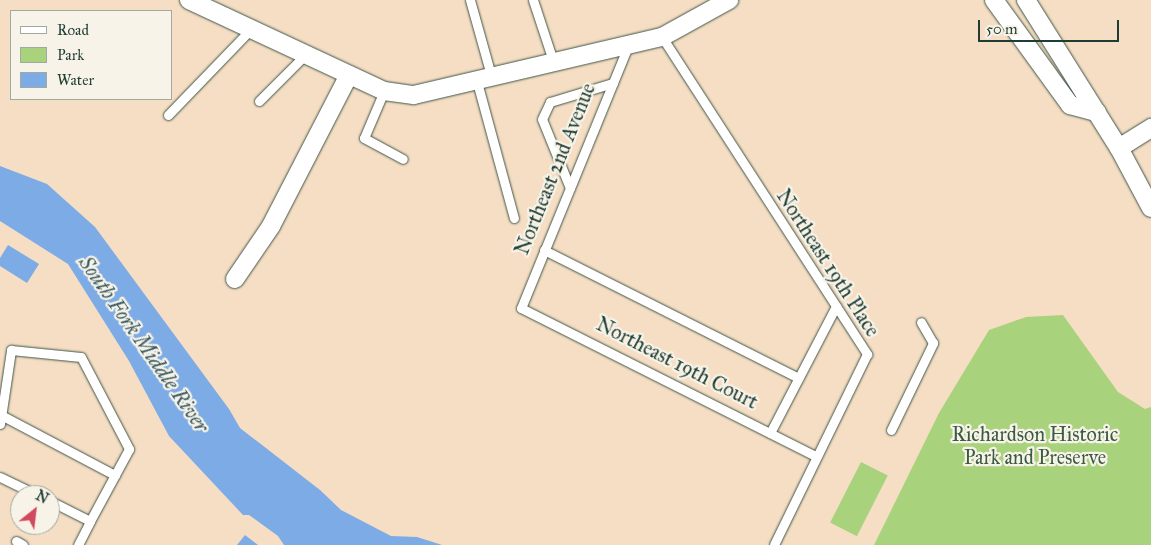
<!DOCTYPE html>
<style>
body{margin:0}
#map{position:relative;width:1151px;height:545px;overflow:hidden;background:#f5dec3;font-family:"IM FELL Great Primer",serif}
div>[style]{position:absolute}
[style*='--x']{left:calc(var(--x)*1px);top:calc(var(--y)*1px);width:calc(var(--w)*1px);rotate:calc(var(--a)*1deg)}
.green>*{inset:0;background:#a9d27d;transform-origin:0 0}
.water>*{inset:0;background:#7cabe6}
.roads{filter:drop-shadow(0 0 1px #3f5549) drop-shadow(0 0 1px #3f5549)}
.lane>*{height:9px;margin:-4.5px;padding:0 4.5px;transform-origin:4.5px;border-radius:4.5px;background:#fff}
.street>*{height:18px;margin:-9px;padding:0 9px;transform-origin:9px;border-radius:9px;background:#fff}
span{translate:-50% -50%;white-space:nowrap;text-align:center;line-height:1.15;-webkit-text-stroke:4.5px #f7f3e8;paint-order:stroke}
.street-label{font-size:20px;color:#1f3d34}
.park-label{font-size:20px;color:#3b5b43}
.water-label{font-size:21px;color:#365860;font-style:italic}
.legend{position:absolute;left:10px;top:10px;width:162px;height:90px;box-sizing:border-box;background:#f7f3e8;border:1px solid #a1aaa0;margin:0;padding:6px 9px;list-style:none;font-size:15px;color:#1f3d34}
.legend li{display:flex;align-items:center;gap:10px;height:25px}
.legend b{width:25px;border:1px solid #a1aaa0}
.north{position:absolute;left:10px;top:485px;width:50px;height:50px;box-sizing:border-box;background:#f7f3e8;border:1px solid #a1aaa0;border-radius:50%;rotate:29deg;font-size:14px;font-weight:700;line-height:20px;text-align:center;color:#1f3d34}
.north::after{content:'';display:block;margin:auto;width:18px;height:22px;background:#d1495b;clip-path:polygon(50% 0,100% 100%,50% 72%,0 100%)}
.scale{position:absolute;left:978px;top:20px;width:141px;height:22px;box-sizing:border-box;border:2px solid #1f3d34;border-top:0;padding-left:6px;font-size:15px;line-height:18px;white-space:nowrap;color:#1f3d34;-webkit-text-stroke:4px #f7f3e8;paint-order:stroke}
</style>
<div id="map">
<div class="green">
<div style="clip-path:polygon(1063px 315px,1118px 392px,1145px 409px,1151px 407px,1151px 545px,874px 545px,939px 413px,989px 330px,1026px 317px)"></div>
<div style="left:861px;top:462px;width:30px;height:68px;rotate:27deg"></div>
</div>
<div class="water">
<div style="clip-path:polygon(0 166px,47px 184px,95px 227px,229px 409px,240px 428px,320px 490px,341px 510px,391px 536px,417px 537px,442px 545px,284px 545px,278px 536px,249px 515px,243px 515px,169px 436px,129px 361px,68px 264px,0 221px)"></div>
<div style="clip-path:polygon(8px 245px,39px 264px,27px 283px,0 266px,0 258px)"></div>
<div style="clip-path:polygon(245px 535px,258px 545px,237px 545px)"></div>
</div>
<div class="roads">
<div class="lane">
<div style="--x:470;--y:0;--w:82;--a:74.4"></div>
<div style="--x:533;--y:0;--w:67;--a:71.8"></div>
<div style="--x:662;--y:37;--w:378;--a:57.1"></div>
<div style="--x:867;--y:354;--w:212;--a:116"></div>
<div style="--x:628;--y:46;--w:283;--a:112.2"></div>
<div style="--x:521;--y:308;--w:329;--a:26.7"></div>
<div style="--x:477;--y:82;--w:141;--a:74.8"></div>
<div style="--x:384;--y:91;--w:51;--a:113.1"></div>
<div style="--x:364;--y:138;--w:44;--a:28.3"></div>
<div style="--x:259;--y:101;--w:66;--a:-45"></div>
<div style="--x:168;--y:115;--w:120;--a:-46"></div>
<div style="--x:570;--y:188;--w:74;--a:-112.1"></div>
<div style="--x:542;--y:119;--w:19;--a:-65"></div>
<div style="--x:550;--y:102;--w:66;--a:-16.8"></div>
<div style="--x:544;--y:250;--w:285;--a:26.7"></div>
<div style="--x:1;--y:415;--w:129;--a:27.8"></div>
<div style="--x:0;--y:424;--w:75;--a:-81.5"></div>
<div style="--x:11;--y:350;--w:70;--a:5.7"></div>
<div style="--x:81;--y:357;--w:104;--a:62.4"></div>
<div style="--x:129;--y:449;--w:82;--a:118.4"></div>
<div style="--x:90;--y:521;--w:45;--a:-153.4"></div>
<div style="--x:891;--y:430;--w:97;--a:-64.2"></div>
<div style="--x:933;--y:343;--w:24;--a:-120"></div>
<div style="--x:770;--y:433;--w:143;--a:-62.5"></div>
<div style="--x:0;--y:477;--w:41;--a:25.9"></div>
<div style="--x:16;--y:541;--w:8;--a:30"></div>
<div style="--x:78;--y:545;--w:27;--a:-63"></div>
</div>
<div class="street">
<div style="--x:189;--y:0;--w:215;--a:25"></div>
<div style="--x:384;--y:91;--w:30;--a:8"></div>
<div style="--x:414;--y:95;--w:255;--a:-13.2"></div>
<div style="--x:662;--y:37;--w:77;--a:-28.9"></div>
<div style="--x:994;--y:0;--w:130;--a:54.1"></div>
<div style="--x:1070;--y:105;--w:28;--a:15"></div>
<div style="--x:1026;--y:0;--w:175;--a:57.9"></div>
<div style="--x:1119;--y:148;--w:68;--a:61.9"></div>
<div style="--x:1119;--y:148;--w:38;--a:-32"></div>
<div style="--x:235;--y:279;--w:64;--a:-55.8"></div>
<div style="--x:271;--y:226;--w:170;--a:-62.7"></div>
</div>
</div>
<div class="street-label">
<span style="left:555px;top:169px;rotate:-68deg">Northeast 2nd Avenue</span>
<span style="left:828px;top:263px;rotate:57deg">Northeast 19th Place</span>
<span style="left:677px;top:363px;rotate:27deg">Northeast 19th Court</span>
</div>
<div class="park-label">
<span style="left:1035px;top:446px">Richardson Historic<br>Park and Preserve</span>
</div>
<div class="water-label">
<span style="left:144px;top:344px;rotate:55deg">South Fork Middle River</span>
</div>
<ul class="legend">
<li><b style="height:6px;background:#fff"></b>Road</li>
<li><b style="height:14px;background:#a9d27d"></b>Park</li>
<li><b style="height:14px;background:#7cabe6"></b>Water</li>
</ul>
<div class="north">N</div>
<div class="scale">50 m</div>
</div>
